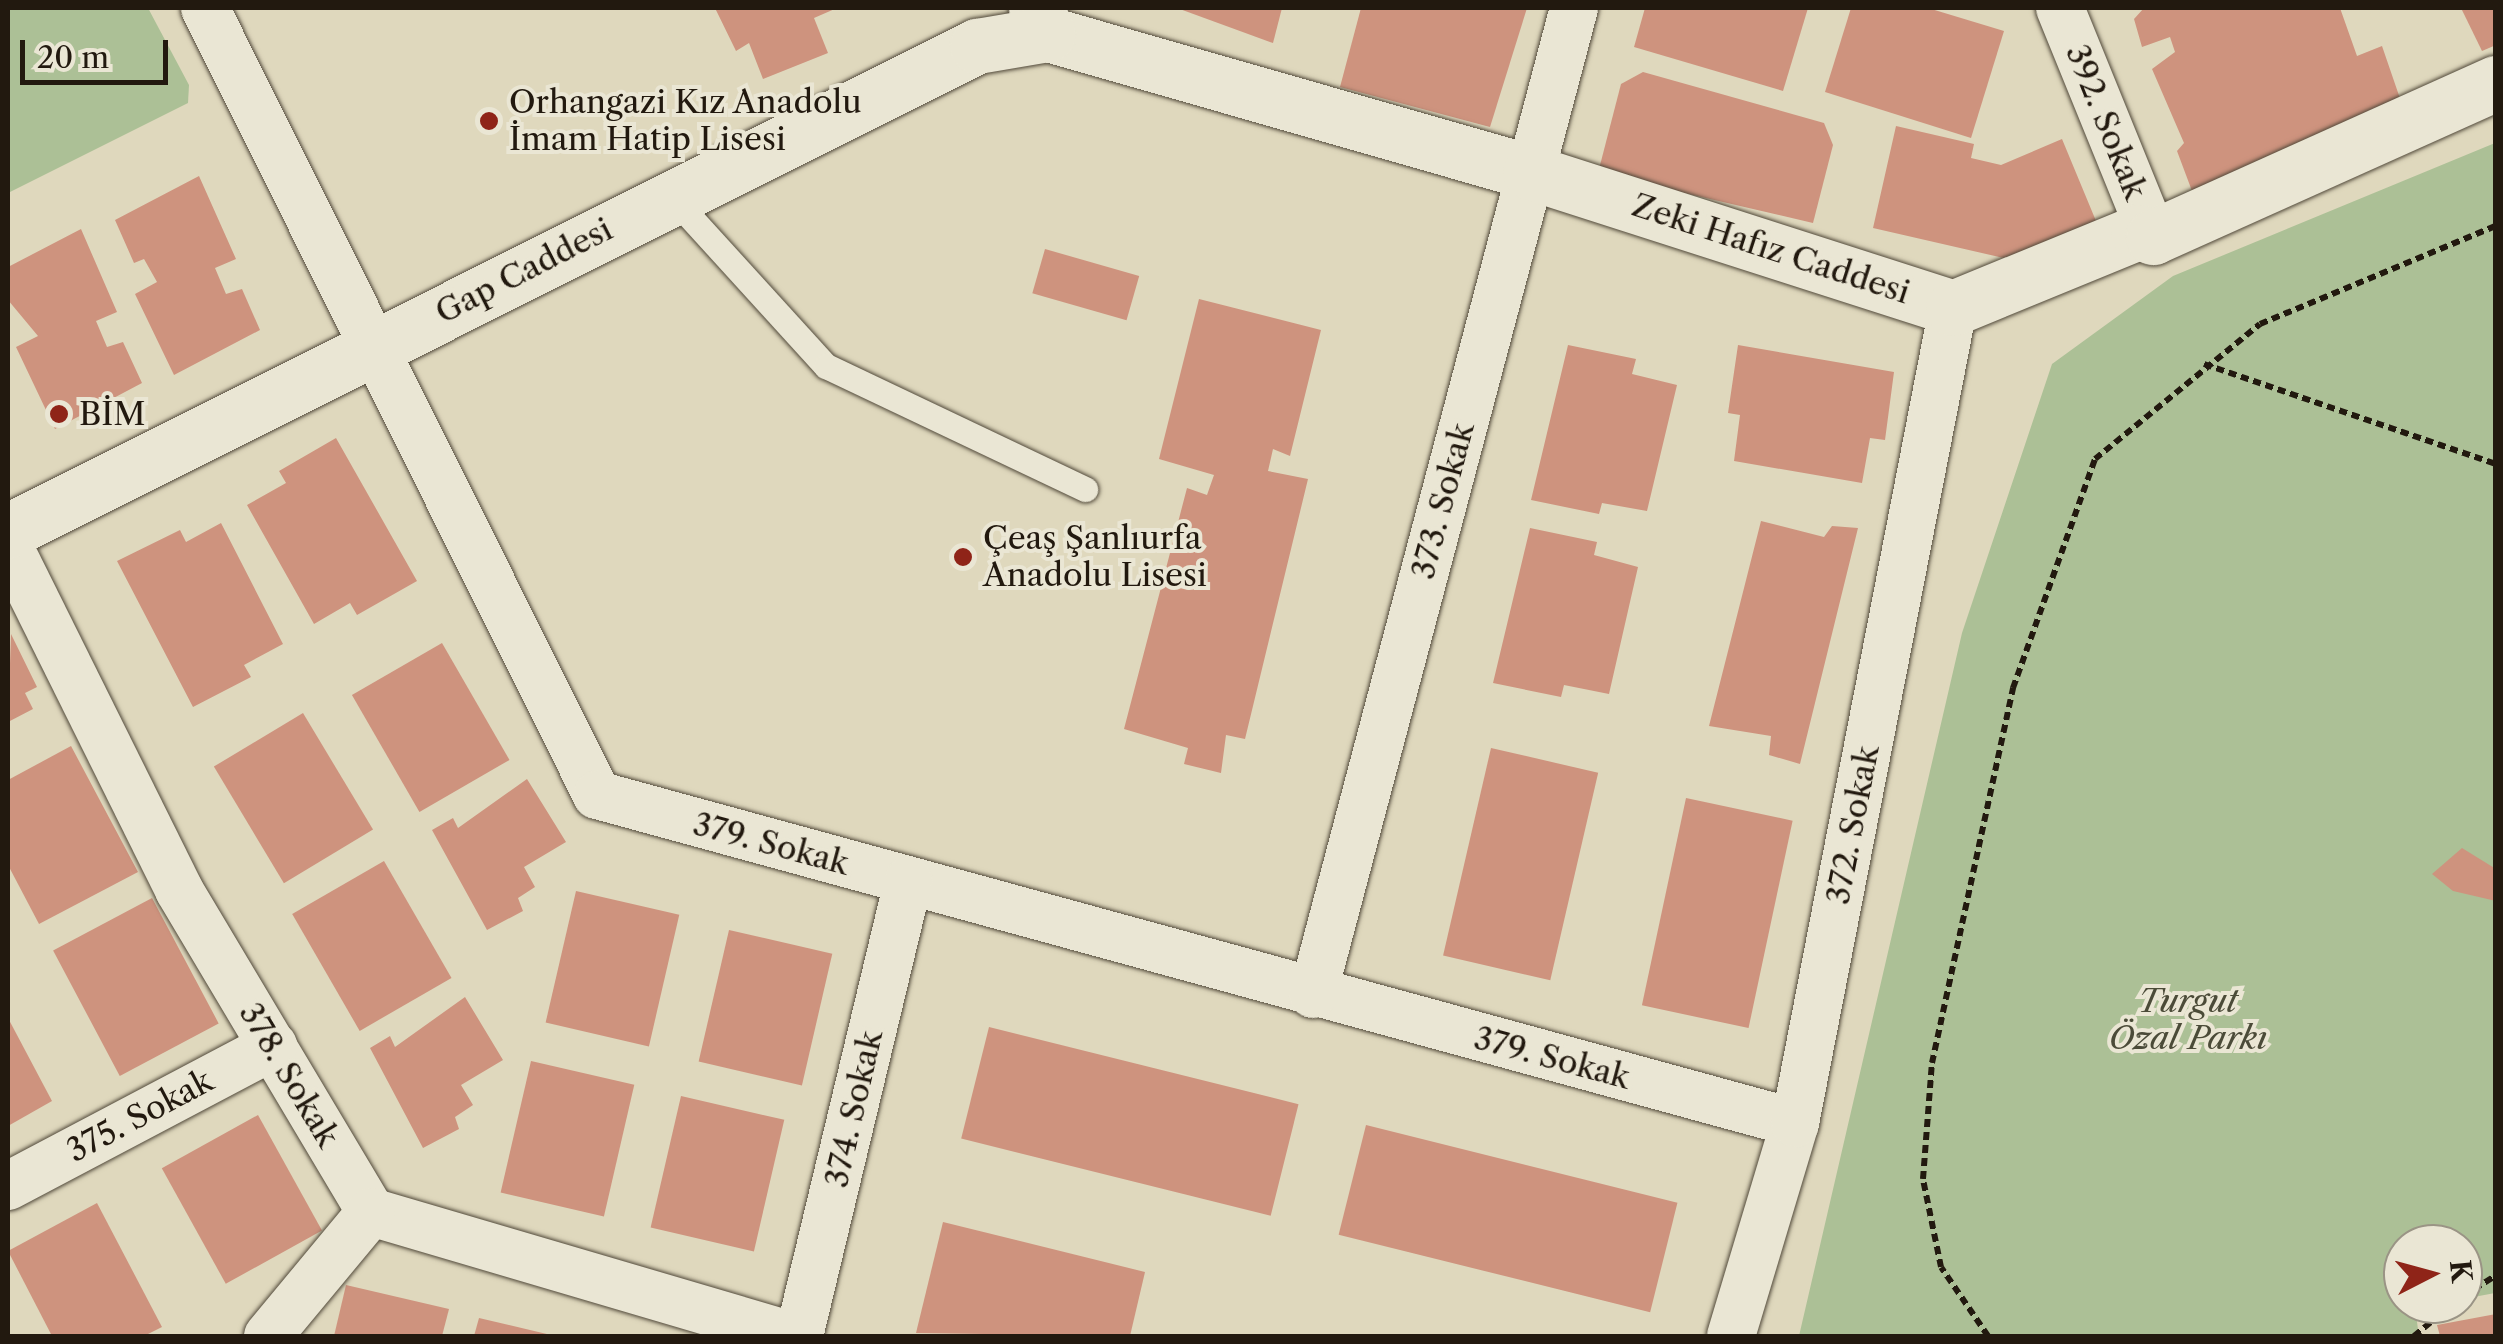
<!DOCTYPE html>
<meta charset="utf-8">
<style>
body{margin:0}
#map{position:relative;width:2503px;height:1344px;overflow:hidden;background:#dfd8bd;font-family:"Libre Caslon Text",serif}
div>[style]{position:absolute}
[style*='--x']{left:calc(var(--x)*1px);top:calc(var(--y)*1px);width:calc(var(--w)*1px);rotate:calc(var(--a)*1deg)}
.green>*{inset:0;background:#acc096}
.building>*{inset:0;background:#ce937e;transform-origin:0 0}
.path>*{height:6px;margin-top:-3px;transform-origin:0;background:repeating-linear-gradient(90deg,#22190f 0 8px,transparent 0 13px)}
.roads{filter:drop-shadow(0 0 2px #51493a) drop-shadow(0 0 2px #51493a)}
.lane>*{height:25px;margin:-12.5px;padding:0 12.5px;transform-origin:12.5px;border-radius:12.5px;background:#eae6d4}
.street>*{height:48px;margin:-24px;padding:0 24px;transform-origin:24px;border-radius:24px;background:#eae6d4}
.secondary>*{height:55px;margin:-27.5px;padding:0 27.5px;transform-origin:27.5px;border-radius:27.5px;background:#eae6d4}
.dots>*{width:28px;height:28px;translate:-50% -50%;box-sizing:border-box;border:5px solid #eae6d4;border-radius:50%}
span{translate:-50% -50%;white-space:nowrap;text-align:center;line-height:1.15;-webkit-text-stroke:8px #eae6d4;paint-order:stroke}
.poi-label{font-size:32px;color:#22190f}
.left{translate:0 -50%;text-align:left}
.street-label{font-size:32px;color:#22190f}
.park-label{font-size:32px;color:#4b4b38;font-style:italic}
.frame{position:absolute;inset:0;border:10px solid #22190f;pointer-events:none}
.north{position:absolute;left:2383px;top:1224px;width:100px;height:100px;box-sizing:border-box;background:#eae6d4;border:2px solid #9a9485;border-radius:50%;rotate:84deg;font-size:28px;font-weight:700;line-height:40px;text-align:center;color:#22190f}
.north::after{content:'';display:block;margin:auto;width:35px;height:45px;background:#8f2418;clip-path:polygon(50% 0,100% 100%,50% 72%,0 100%)}
.scale{position:absolute;left:20px;top:40px;width:148px;height:45px;box-sizing:border-box;border:5px solid #22190f;border-top:0;padding-left:12px;font-size:30px;line-height:35px;white-space:nowrap;color:#22190f;-webkit-text-stroke:8px #eae6d4;paint-order:stroke}
</style>
<div id="map">
<div class="green">
<div style="clip-path:polygon(148px 8px,189px 85px,188px 103px,8px 193px,8px 9px)"></div>
<div style="clip-path:polygon(2495px 143px,2495px 1293px,2463px 1299px,2463px 1244px,2403px 1244px,2403px 1304px,2437px 1304px,2415px 1308px,2419px 1336px,1799px 1336px,1962px 633px,2052px 364px,2173px 276px)"></div>
</div>
<div class="building">
<div style="clip-path:polygon(715px 8px,837px 8px,814px 18px,828px 53px,763px 79px,749px 43px,736px 51px)"></div>
<div style="clip-path:polygon(1177px 8px,1282px 8px,1273px 43px)"></div>
<div style="clip-path:polygon(1361px 8px,1527px 8px,1490px 127px,1340px 87px)"></div>
<div style="clip-path:polygon(1645px 8px,1808px 8px,1783px 91px,1634px 47px)"></div>
<div style="clip-path:polygon(1851px 8px,1928px 8px,2004px 31px,1971px 138px,1825px 92px)"></div>
<div style="clip-path:polygon(2144px 8px,2340px 8px,2357px 56px,2382px 46px,2405px 113px,2192px 191px,2177px 151px,2184px 143px,2152px 69px,2175px 52px,2170px 37px,2142px 47px,2134px 19px)"></div>
<div style="clip-path:polygon(2461px 8px,2496px 8px,2496px 45px,2482px 51px)"></div>
<div style="clip-path:polygon(1643px 72px,1824px 123px,1833px 145px,1813px 223px,1598px 173px,1621px 84px)"></div>
<div style="clip-path:polygon(1896px 126px,1974px 144px,1971px 158px,2001px 165px,2062px 139px,2096px 221px,2008px 259px,1873px 228px)"></div>
<div style="clip-path:polygon(199px 176px,236px 259px,215px 268px,226px 294px,242px 289px,260px 330px,174px 375px,135px 294px,157px 282px,144px 259px,134px 263px,115px 220px)"></div>
<div style="clip-path:polygon(81px 229px,117px 312px,96px 321px,107px 347px,123px 342px,142px 383px,55px 429px,16px 347px,38px 336px,8px 300px,8px 267px)"></div>
<div style="left:1045px;top:249px;width:98px;height:46px;rotate:16deg"></div>
<div style="clip-path:polygon(1199px 299px,1321px 330px,1290px 456px,1273px 449px,1268px 471px,1308px 479px,1245px 739px,1226px 735px,1221px 773px,1184px 764px,1188px 748px,1124px 729px,1187px 488px,1207px 495px,1214px 475px,1159px 459px)"></div>
<div style="clip-path:polygon(1568px 345px,1636px 359px,1632px 374px,1677px 385px,1647px 511px,1602px 503px,1599px 514px,1531px 500px)"></div>
<div style="clip-path:polygon(1738px 345px,1894px 372px,1885px 440px,1870px 438px,1862px 483px,1734px 461px,1740px 415px,1728px 413px)"></div>
<div style="clip-path:polygon(336px 438px,417px 581px,357px 615px,350px 603px,314px 624px,247px 505px,286px 483px,279px 471px)"></div>
<div style="clip-path:polygon(1761px 521px,1824px 537px,1832px 526px,1858px 528px,1800px 764px,1769px 755px,1771px 736px,1709px 726px)"></div>
<div style="clip-path:polygon(221px 523px,283px 644px,244px 665px,251px 677px,193px 707px,117px 561px,180px 530px,186px 542px)"></div>
<div style="clip-path:polygon(1530px 528px,1597px 542px,1594px 555px,1638px 567px,1609px 694px,1564px 685px,1561px 697px,1493px 683px)"></div>
<div style="clip-path:polygon(11px 634px,37px 687px,25px 693px,33px 709px,8px 722px)"></div>
<div style="left:442px;top:643px;width:135px;height:104px;rotate:60deg"></div>
<div style="left:303px;top:713px;width:136px;height:104px;rotate:59deg"></div>
<div style="clip-path:polygon(71px 746px,138px 872px,39px 924px,8px 865px,8px 780px)"></div>
<div style="left:1491px;top:748px;width:110px;height:213px;rotate:13deg"></div>
<div style="clip-path:polygon(527px 779px,566px 842px,524px 867px,535px 887px,518px 898px,523px 911px,487px 930px,432px 830px,453px 818px,458px 828px)"></div>
<div style="left:1686px;top:798px;width:109px;height:212px;rotate:12deg"></div>
<div style="clip-path:polygon(2462px 848px,2496px 869px,2496px 901px,2453px 891px,2432px 874px)"></div>
<div style="left:384px;top:861px;width:135px;height:106px;rotate:60deg"></div>
<div style="left:576px;top:891px;width:106px;height:135px;rotate:13deg"></div>
<div style="left:152px;top:898px;width:142px;height:112px;rotate:62deg"></div>
<div style="left:729px;top:930px;width:106px;height:135px;rotate:13deg"></div>
<div style="clip-path:polygon(465px 997px,503px 1060px,461px 1085px,473px 1105px,455px 1117px,459px 1129px,423px 1148px,370px 1048px,390px 1036px,395px 1047px)"></div>
<div style="clip-path:polygon(8px 1018px,52px 1101px,8px 1126px)"></div>
<div style="left:989px;top:1027px;width:319px;height:115px;rotate:14deg"></div>
<div style="left:531px;top:1061px;width:106px;height:135px;rotate:13deg"></div>
<div style="left:681px;top:1096px;width:106px;height:135px;rotate:13deg"></div>
<div style="left:258px;top:1115px;width:132px;height:110px;rotate:61deg"></div>
<div style="left:1366px;top:1125px;width:321px;height:113px;rotate:14deg"></div>
<div style="clip-path:polygon(97px 1203px,162px 1327px,144px 1336px,52px 1336px,8px 1251px)"></div>
<div style="clip-path:polygon(943px 1222px,1145px 1272px,1130px 1336px,916px 1333px)"></div>
<div style="clip-path:polygon(346px 1285px,449px 1309px,442px 1336px,334px 1336px)"></div>
<div style="clip-path:polygon(2496px 1314px,2496px 1336px,2440px 1336px,2437px 1325px)"></div>
<div style="clip-path:polygon(479px 1318px,551px 1335px,551px 1336px,474px 1336px)"></div>
</div>
<div class="path">
<div style="--x:2204;--y:364;--w:309;--a:18.9"></div>
<div style="--x:2463;--y:1296;--w:39;--a:-32"></div>
<div style="--x:1988;--y:1336;--w:83;--a:-124.3"></div>
<div style="--x:1941;--y:1267;--w:90;--a:-101.6"></div>
<div style="--x:1923;--y:1179;--w:116;--a:-85.6"></div>
<div style="--x:1932;--y:1063;--w:384;--a:-77.8"></div>
<div style="--x:2013;--y:688;--w:243;--a:-70.3"></div>
<div style="--x:2095;--y:459;--w:213;--a:-39.3"></div>
<div style="--x:2260;--y:324;--w:256;--a:-22.6"></div>
<div style="--x:2414;--y:1336;--w:50;--a:-39.4"></div>
</div>
<div class="roads">
<div class="lane">
<div style="--x:672;--y:197;--w:229;--a:47.7"></div>
<div style="--x:826;--y:366;--w:287;--a:25.4"></div>
</div>
<div class="street">
<div style="--x:205;--y:8;--w:879;--a:63.52"></div>
<div style="--x:597;--y:795;--w:1242;--a:15.31"></div>
<div style="--x:2060;--y:8;--w:247;--a:67.9"></div>
<div style="--x:8;--y:545;--w:385;--a:63.6"></div>
<div style="--x:179;--y:890;--w:375;--a:59.2"></div>
<div style="--x:371;--y:1212;--w:440;--a:16.4"></div>
<div style="--x:1313;--y:994;--w:1020;--a:-75.17"></div>
<div style="--x:8;--y:1186;--w:300;--a:-27.8"></div>
<div style="--x:268;--y:1336;--w:161;--a:-50.3"></div>
<div style="--x:799;--y:1336;--w:468;--a:-76.5"></div>
<div style="--x:1731;--y:1336;--w:222;--a:-73.3"></div>
<div style="--x:1795;--y:1123;--w:830;--a:-79.03"></div>
</div>
<div class="secondary">
<div style="--x:1036;--y:8;--w:29;--a:65"></div>
<div style="--x:1048;--y:34;--w:501;--a:15.98"></div>
<div style="--x:1530;--y:172;--w:444;--a:17.8"></div>
<div style="--x:1953;--y:308;--w:200;--a:-22.3"></div>
<div style="--x:2138;--y:232;--w:16;--a:18"></div>
<div style="--x:2153;--y:237;--w:376;--a:-24.2"></div>
<div style="--x:8;--y:531;--w:1084;--a:-26.59"></div>
<div style="--x:977;--y:46;--w:72;--a:-9.6"></div>
</div>
</div>
<div class="dots">
<div style="left:489px;top:121px;background:#8f2418"></div>
<div style="left:59px;top:414px;background:#8f2418"></div>
<div style="left:963px;top:557px;background:#8f2418"></div>
</div>
<div class="poi-label">
<span class="left" style="left:509px;top:121px">Orhangazi Kız Anadolu<br>İmam Hatip Lisesi</span>
<span class="left" style="left:79px;top:414px">BİM</span>
<span class="left" style="left:983px;top:557px">Çeaş Şanlıurfa<br>Anadolu Lisesi</span>
</div>
<div class="street-label">
<span style="left:2106px;top:122px;rotate:68deg">392. Sokak</span>
<span style="left:1771px;top:249px;rotate:18deg">Zeki Hafız Caddesi</span>
<span style="left:524px;top:271px;rotate:-27deg">Gap Caddesi</span>
<span style="left:1443px;top:501px;rotate:-75deg">373. Sokak</span>
<span style="left:1853px;top:825px;rotate:-79deg">372. Sokak</span>
<span style="left:771px;top:844px;rotate:15deg">379. Sokak</span>
<span style="left:1552px;top:1058px;rotate:15deg">379. Sokak</span>
<span style="left:289px;top:1075px;rotate:59deg">378. Sokak</span>
<span style="left:854px;top:1109px;rotate:-77deg">374. Sokak</span>
<span style="left:140px;top:1116px;rotate:-28deg">375. Sokak</span>
</div>
<div class="park-label">
<span style="left:2188px;top:1020px">Turgut<br>Özal Parkı</span>
</div>
<div class="frame"></div>
<div class="north">K</div>
<div class="scale">20 m</div>
</div>
